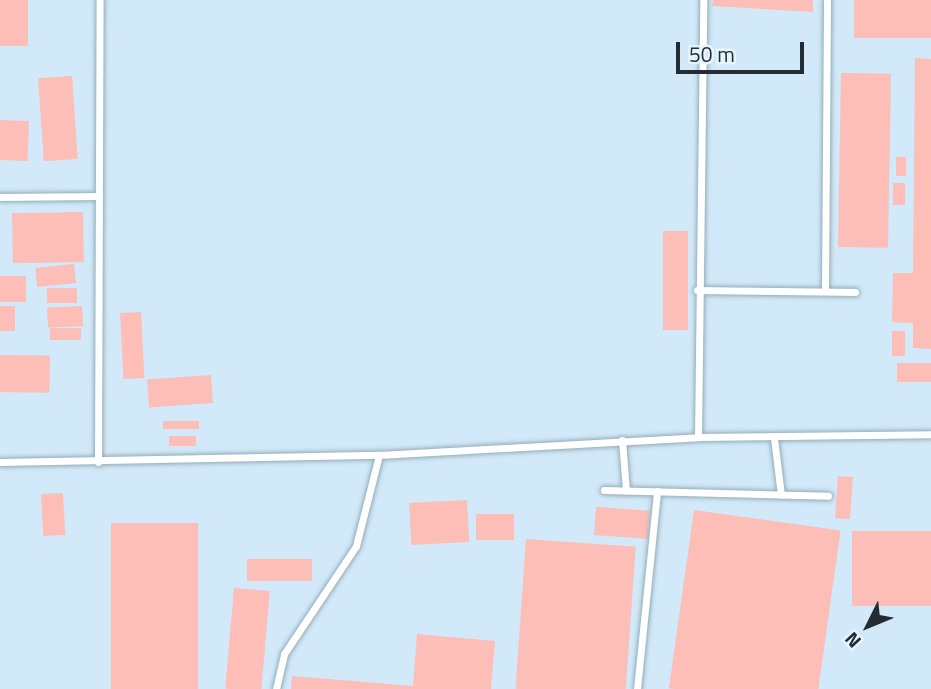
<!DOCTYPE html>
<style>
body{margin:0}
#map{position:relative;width:931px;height:689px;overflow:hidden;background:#d1e9f8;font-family:"Titillium Web",sans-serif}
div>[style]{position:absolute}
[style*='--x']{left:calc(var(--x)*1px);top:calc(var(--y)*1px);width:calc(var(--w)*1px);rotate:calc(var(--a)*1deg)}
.building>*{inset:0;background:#fcbeb7;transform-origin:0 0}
.roads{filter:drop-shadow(0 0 2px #95acba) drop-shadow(0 0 2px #95acba)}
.service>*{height:7px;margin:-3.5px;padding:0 3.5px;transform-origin:3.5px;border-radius:3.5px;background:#fff}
span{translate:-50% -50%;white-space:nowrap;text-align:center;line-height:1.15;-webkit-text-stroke:5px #e6f4fd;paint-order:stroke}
.north{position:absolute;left:833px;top:591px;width:70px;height:70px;-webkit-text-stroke:5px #e6f4fd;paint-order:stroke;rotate:227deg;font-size:19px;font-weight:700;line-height:28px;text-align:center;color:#232c32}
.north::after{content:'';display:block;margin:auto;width:24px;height:32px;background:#232c32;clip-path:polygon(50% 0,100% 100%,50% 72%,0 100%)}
.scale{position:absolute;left:676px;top:42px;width:128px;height:32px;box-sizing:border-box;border:4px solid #232c32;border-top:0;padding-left:9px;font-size:21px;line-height:24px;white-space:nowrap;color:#232c32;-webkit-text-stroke:5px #e6f4fd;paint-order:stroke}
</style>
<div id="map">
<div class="building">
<div style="left:0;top:0;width:28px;height:46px"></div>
<div style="clip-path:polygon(713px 0,813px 0,813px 12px,712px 6px)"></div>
<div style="left:854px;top:0;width:77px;height:38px"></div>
<div style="clip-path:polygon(915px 58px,931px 59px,931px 349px,913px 348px,913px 323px,892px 322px,893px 273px,913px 273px)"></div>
<div style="left:841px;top:73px;width:50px;height:174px;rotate:1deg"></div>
<div style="left:72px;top:76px;width:83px;height:34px;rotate:86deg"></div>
<div style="left:0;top:120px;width:29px;height:40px;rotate:2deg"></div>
<div style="left:896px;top:157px;width:10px;height:19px"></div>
<div style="left:905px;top:183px;width:22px;height:12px;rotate:90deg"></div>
<div style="left:83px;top:212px;width:50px;height:71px;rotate:89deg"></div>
<div style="left:663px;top:231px;width:25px;height:99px"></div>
<div style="left:74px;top:264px;width:19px;height:39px;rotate:84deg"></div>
<div style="left:0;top:276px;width:26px;height:26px"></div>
<div style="left:47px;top:288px;width:30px;height:15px"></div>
<div style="left:0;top:306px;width:15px;height:25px"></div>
<div style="left:82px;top:306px;width:20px;height:35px;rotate:87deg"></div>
<div style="left:141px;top:312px;width:66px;height:21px;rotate:87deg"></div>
<div style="left:81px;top:328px;width:12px;height:31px;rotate:90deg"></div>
<div style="left:892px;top:331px;width:13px;height:25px"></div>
<div style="left:0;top:355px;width:50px;height:37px;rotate:1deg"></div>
<div style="left:897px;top:363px;width:34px;height:19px"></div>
<div style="left:211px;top:375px;width:28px;height:64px;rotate:86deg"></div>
<div style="left:163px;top:421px;width:36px;height:8px"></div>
<div style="left:169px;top:436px;width:27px;height:10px"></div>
<div style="left:838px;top:476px;width:15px;height:42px;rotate:4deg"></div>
<div style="left:63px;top:493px;width:42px;height:22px;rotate:87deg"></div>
<div style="left:467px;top:500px;width:42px;height:58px;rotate:87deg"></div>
<div style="left:596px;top:507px;width:54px;height:28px;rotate:4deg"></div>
<div style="left:694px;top:510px;width:148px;height:180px;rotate:8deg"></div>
<div style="left:476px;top:514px;width:38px;height:26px"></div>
<div style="left:111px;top:523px;width:87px;height:166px"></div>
<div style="left:931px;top:531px;width:75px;height:79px;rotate:90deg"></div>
<div style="left:526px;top:539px;width:110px;height:150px;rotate:4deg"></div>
<div style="left:247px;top:559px;width:65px;height:22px"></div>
<div style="left:234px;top:588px;width:36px;height:101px;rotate:5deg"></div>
<div style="clip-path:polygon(417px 634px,495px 641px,491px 689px,291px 689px,292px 676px,413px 686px)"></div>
</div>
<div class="roads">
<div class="service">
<div style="--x:0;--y:197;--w:98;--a:-0.6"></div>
<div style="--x:697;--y:290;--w:158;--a:0.7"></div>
<div style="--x:825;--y:291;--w:291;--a:-89.6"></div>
<div style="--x:698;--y:437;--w:437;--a:-89.3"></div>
<div style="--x:774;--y:438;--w:57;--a:83"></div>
<div style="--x:622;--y:440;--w:51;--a:85.5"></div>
<div style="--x:0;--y:462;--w:379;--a:-1.1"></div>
<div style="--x:379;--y:455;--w:320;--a:-3.2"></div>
<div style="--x:698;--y:437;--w:233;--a:-0.7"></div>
<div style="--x:98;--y:462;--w:462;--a:-89.8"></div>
<div style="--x:604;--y:490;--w:224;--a:1.5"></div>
<div style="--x:276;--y:689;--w:36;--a:-77"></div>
<div style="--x:284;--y:654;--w:130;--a:-56.3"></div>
<div style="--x:356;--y:546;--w:94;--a:-75.8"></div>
<div style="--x:637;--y:689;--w:199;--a:-84.2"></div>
</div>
</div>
<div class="north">N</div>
<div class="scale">50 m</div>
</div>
